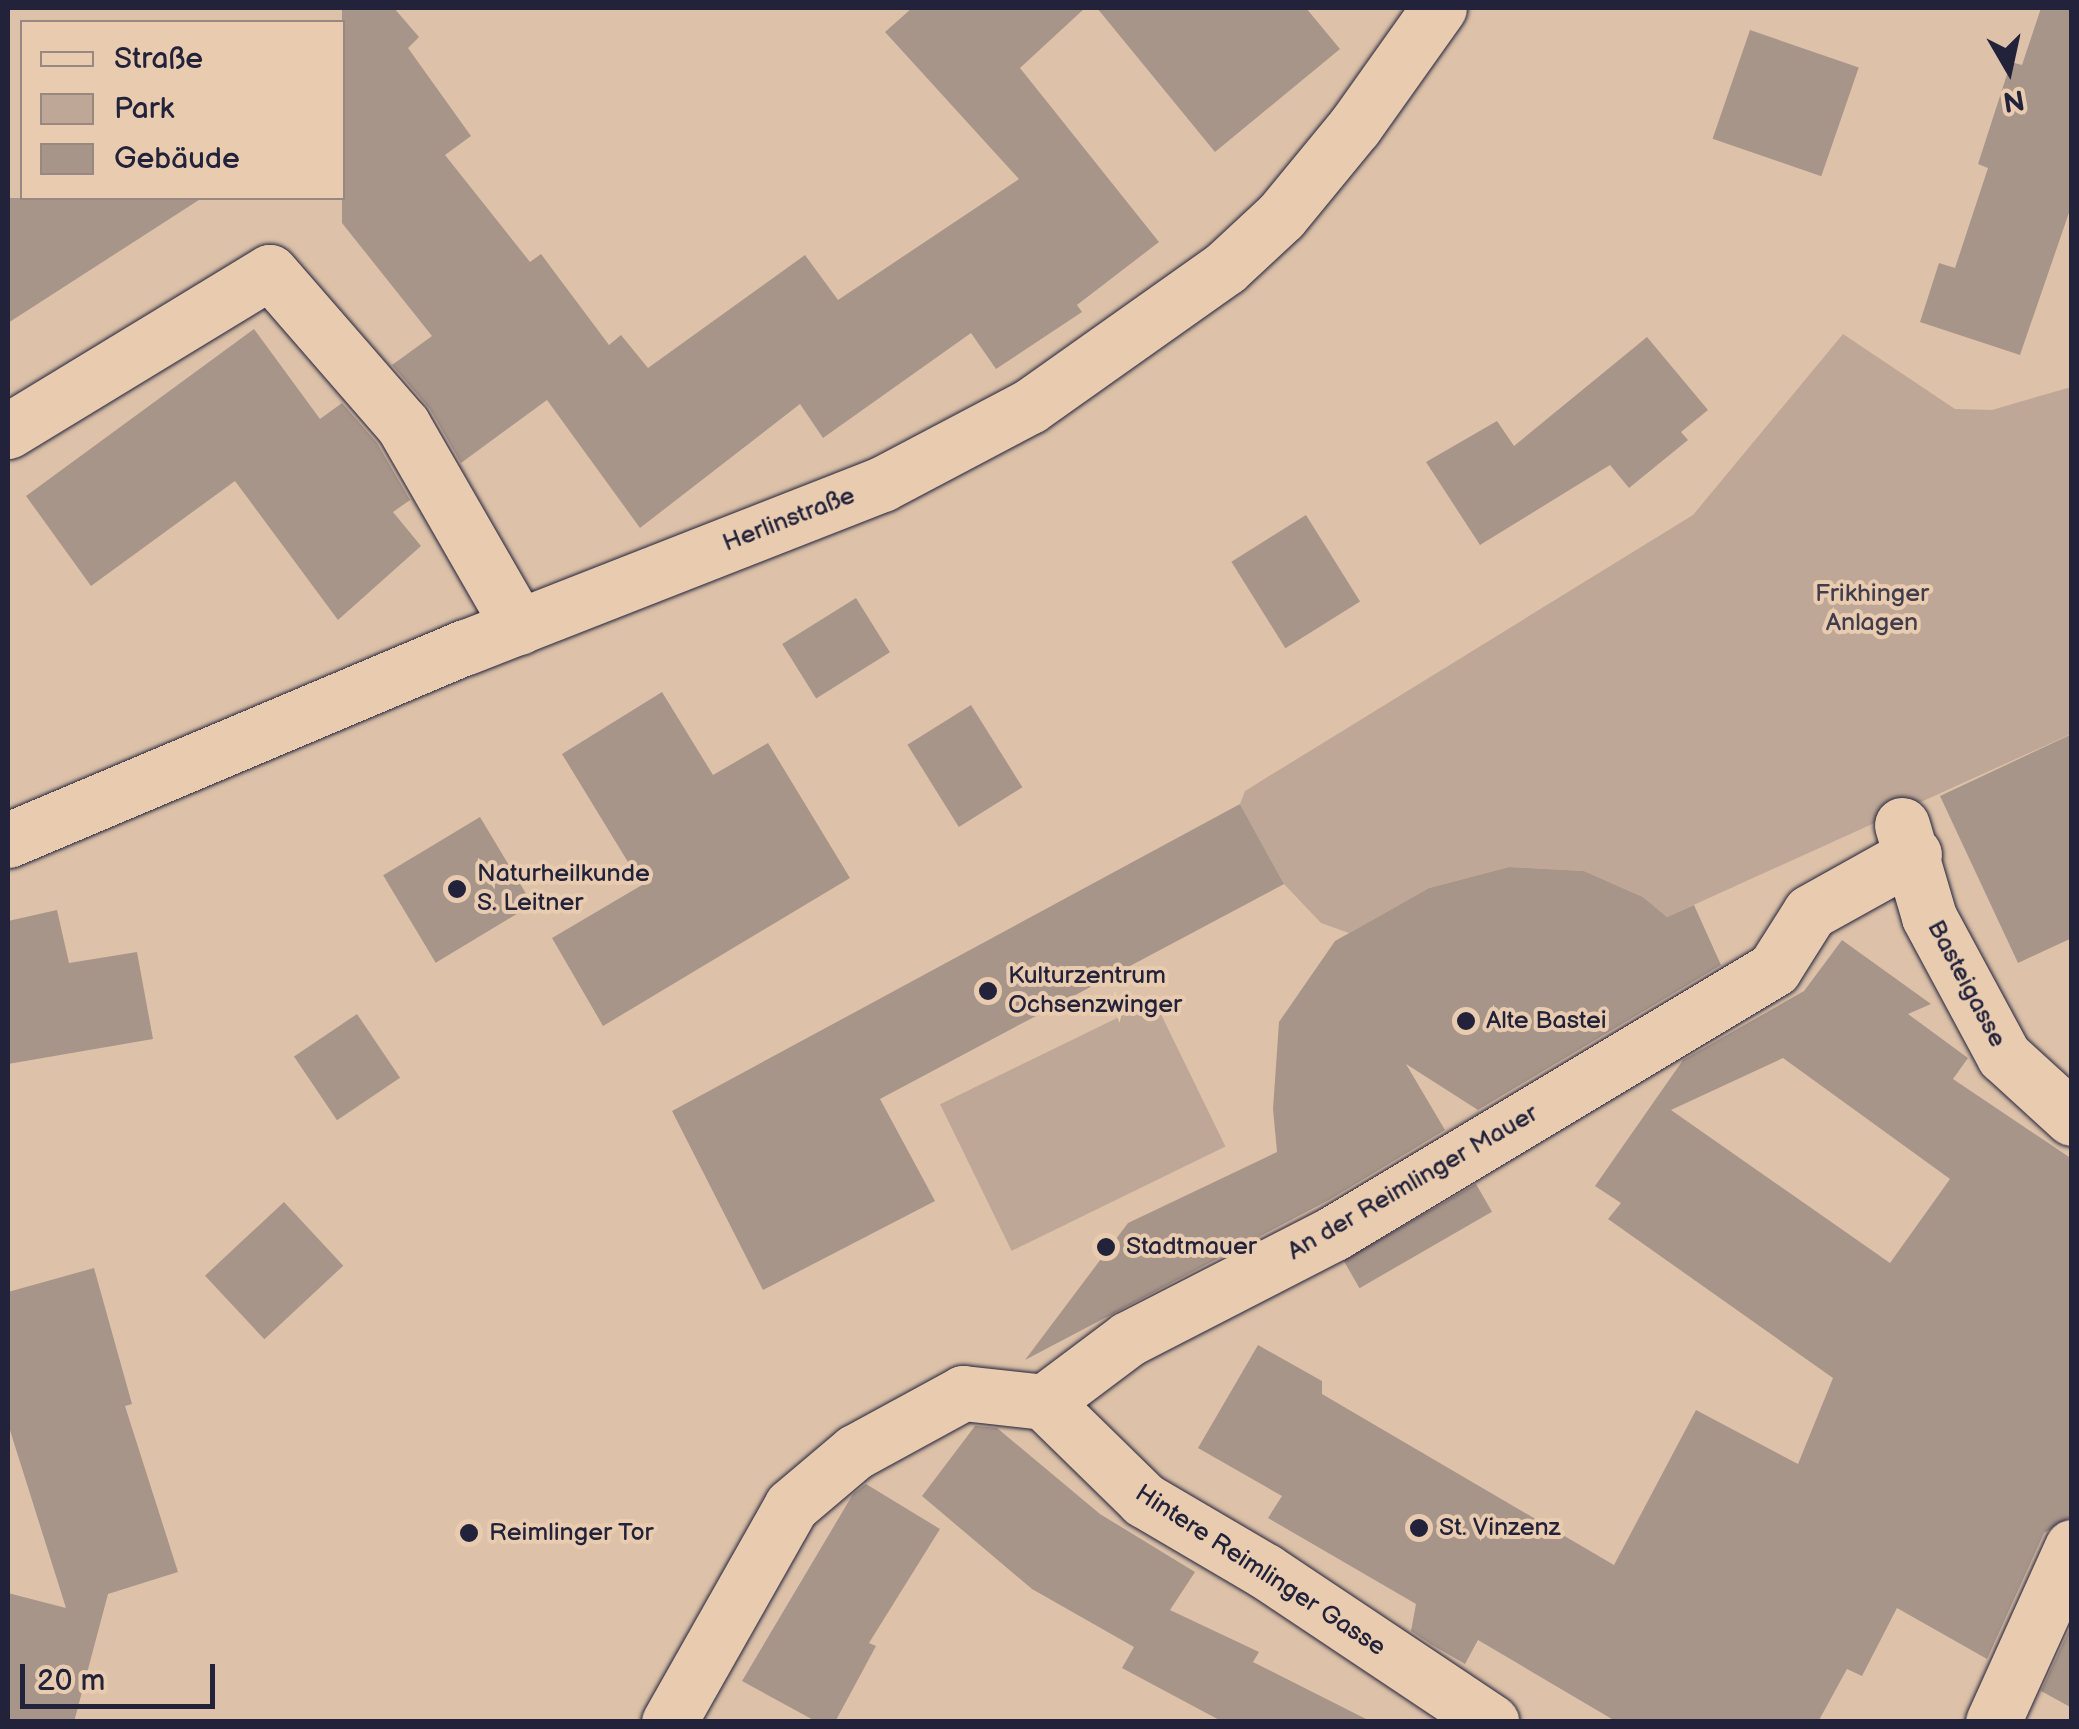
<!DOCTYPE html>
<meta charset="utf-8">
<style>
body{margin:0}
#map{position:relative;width:2079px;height:1729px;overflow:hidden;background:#ddc2a9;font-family:"Balsamiq Sans",sans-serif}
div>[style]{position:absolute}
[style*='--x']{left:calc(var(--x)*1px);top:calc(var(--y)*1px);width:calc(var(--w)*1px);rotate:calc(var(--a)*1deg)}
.green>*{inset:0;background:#bea797;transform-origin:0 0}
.building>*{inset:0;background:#a8958a;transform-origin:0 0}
.roads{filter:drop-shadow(0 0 2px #22223b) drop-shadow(0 0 2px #22223b)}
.minor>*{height:55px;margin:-27.5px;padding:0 27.5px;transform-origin:27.5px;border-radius:27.5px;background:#e9ccb0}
.primary>*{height:55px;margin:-27.5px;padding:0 27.5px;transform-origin:27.5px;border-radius:27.5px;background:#e9ccb0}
.dots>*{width:28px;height:28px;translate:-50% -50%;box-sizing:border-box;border:5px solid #e9ccb0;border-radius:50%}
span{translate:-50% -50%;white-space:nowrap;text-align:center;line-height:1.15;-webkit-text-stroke:8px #e9ccb0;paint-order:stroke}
.street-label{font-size:25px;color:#22223b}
.park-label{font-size:25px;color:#413d4d}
.poi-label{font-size:25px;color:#22223b}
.left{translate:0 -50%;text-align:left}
.frame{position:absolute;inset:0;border:10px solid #22223b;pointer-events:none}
.legend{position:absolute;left:20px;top:20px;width:325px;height:180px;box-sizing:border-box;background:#e9ccb0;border:2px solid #998881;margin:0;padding:12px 18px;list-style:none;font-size:30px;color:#22223b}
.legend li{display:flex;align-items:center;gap:20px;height:50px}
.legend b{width:50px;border:2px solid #998881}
.north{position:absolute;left:1959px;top:20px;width:100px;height:100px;-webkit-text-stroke:8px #e9ccb0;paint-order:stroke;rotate:171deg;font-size:28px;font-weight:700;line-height:40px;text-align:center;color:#22223b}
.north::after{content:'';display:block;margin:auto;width:35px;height:45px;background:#22223b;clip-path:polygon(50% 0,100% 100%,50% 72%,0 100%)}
.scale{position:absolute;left:20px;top:1664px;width:195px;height:45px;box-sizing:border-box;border:5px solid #22223b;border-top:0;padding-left:12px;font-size:30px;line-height:35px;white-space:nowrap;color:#22223b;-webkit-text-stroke:8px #e9ccb0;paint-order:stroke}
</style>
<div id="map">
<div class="green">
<div style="clip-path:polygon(1843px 334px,1955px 409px,1992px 410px,2071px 387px,2071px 734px,1667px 917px,1643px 897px,1584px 871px,1509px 867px,1429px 888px,1349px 933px,1321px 923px,1284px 884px,1240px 804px,1245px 791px,1693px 515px)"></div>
<div style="left:1154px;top:1000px;width:163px;height:238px;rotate:64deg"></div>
</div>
<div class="building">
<div style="clip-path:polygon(342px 8px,394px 8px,419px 37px,408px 48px,471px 136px,445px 155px,530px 262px,541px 254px,609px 345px,621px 335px,648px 368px,805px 255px,838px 300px,1019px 179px,885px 32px,912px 8px,1085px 8px,1020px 68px,1159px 242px,1077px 305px,1082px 312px,996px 369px,971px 333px,823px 438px,800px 404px,640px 528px,547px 400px,461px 463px,430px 409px,392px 365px,432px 336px,342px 223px)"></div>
<div style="clip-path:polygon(1097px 8px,1306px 8px,1340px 49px,1215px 152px)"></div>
<div style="clip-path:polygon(2041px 8px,2072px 8px,2072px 204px,2020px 355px,1920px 322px,1939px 263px,1955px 268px,1988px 168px,1978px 164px,2011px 62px,2022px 65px)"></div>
<div style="left:1750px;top:30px;width:115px;height:115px;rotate:19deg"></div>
<div style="clip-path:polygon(8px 198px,202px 198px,8px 323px)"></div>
<div style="clip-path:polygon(254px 329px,320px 419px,342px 403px,377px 443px,410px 500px,393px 512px,421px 546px,338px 620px,235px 481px,91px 586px,26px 496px)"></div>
<div style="clip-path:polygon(1647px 337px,1708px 410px,1681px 432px,1688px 440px,1629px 488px,1610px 465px,1480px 545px,1426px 462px,1497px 421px,1514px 446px)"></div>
<div style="left:1306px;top:515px;width:102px;height:88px;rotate:58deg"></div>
<div style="left:856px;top:598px;width:64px;height:87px;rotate:58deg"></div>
<div style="clip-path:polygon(662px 692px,713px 775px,768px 743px,850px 878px,603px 1026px,552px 938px,642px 885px,562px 754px)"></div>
<div style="left:971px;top:705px;width:97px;height:75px;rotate:58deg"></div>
<div style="clip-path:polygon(2072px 734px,2072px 938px,2018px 963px,1940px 796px)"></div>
<div style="clip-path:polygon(1240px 804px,1284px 884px,880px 1099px,935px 1201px,763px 1290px,672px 1111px)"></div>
<div style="left:480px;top:817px;width:102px;height:113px;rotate:59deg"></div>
<div style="clip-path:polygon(1509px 867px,1584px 871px,1643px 897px,1667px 917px,1694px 905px,1721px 965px,1478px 1110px,1406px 1064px,1445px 1130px,1329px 1200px,1025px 1360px,1128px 1223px,1277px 1152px,1273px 1109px,1279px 1022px,1335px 941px,1429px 888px)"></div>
<div style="clip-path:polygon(57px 910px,69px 963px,137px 952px,153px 1039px,8px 1064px,8px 921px)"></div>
<div style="clip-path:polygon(evenodd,1842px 940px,1931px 1004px,1908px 1014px,1968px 1058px,1953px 1079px,2072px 1159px,2072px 1516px,2044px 1533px,1987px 1659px,1897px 1608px,1862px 1676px,1847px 1669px,1818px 1722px,1617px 1722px,1478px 1640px,1465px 1664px,1432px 1645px,1411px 1631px,1416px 1604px,1268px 1518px,1282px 1496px,1198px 1448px,1258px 1345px,1322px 1381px,1322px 1394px,1614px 1565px,1696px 1410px,1798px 1464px,1833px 1378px,1608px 1219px,1621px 1203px,1595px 1186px,1683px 1060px,1804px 991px,1842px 940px,1783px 1058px,1950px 1179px,1890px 1263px,1671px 1110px,1783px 1058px)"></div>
<div style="left:357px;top:1014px;width:77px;height:76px;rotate:56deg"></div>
<div style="left:1476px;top:1184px;width:32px;height:153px;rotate:60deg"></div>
<div style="left:284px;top:1202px;width:87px;height:108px;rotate:47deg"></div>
<div style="clip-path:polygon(94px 1268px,132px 1404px,125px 1406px,178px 1572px,108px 1594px,74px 1722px,8px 1722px,8px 1593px,66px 1608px,8px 1424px,8px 1292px)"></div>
<div style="clip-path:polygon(975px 1426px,997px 1428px,1100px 1514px,1195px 1572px,1170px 1610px,1259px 1652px,1253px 1662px,1372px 1722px,1223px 1722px,1122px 1668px,1134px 1647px,1032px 1589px,922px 1496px)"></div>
<div style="clip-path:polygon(866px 1484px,940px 1529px,869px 1643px,876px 1646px,835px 1722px,817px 1722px,742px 1681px,853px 1494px)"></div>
<div style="clip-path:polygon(2072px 1624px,2072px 1708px,2041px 1691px)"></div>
</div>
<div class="roads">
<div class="minor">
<div style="--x:8;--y:431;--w:306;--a:-31.3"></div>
<div style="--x:270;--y:272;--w:203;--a:49"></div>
<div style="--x:403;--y:425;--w:233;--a:60.1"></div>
<div style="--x:1902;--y:825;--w:96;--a:73.6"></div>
<div style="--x:1929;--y:917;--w:158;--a:61.7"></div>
<div style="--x:2004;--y:1056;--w:92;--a:42.4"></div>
<div style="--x:1044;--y:1402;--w:140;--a:44.4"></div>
<div style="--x:1144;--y:1500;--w:140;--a:30.4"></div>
<div style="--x:1265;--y:1571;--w:272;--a:33.7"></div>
<div style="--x:669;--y:1722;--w:248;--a:-60.5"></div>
<div style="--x:791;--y:1506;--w:84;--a:-40.2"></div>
<div style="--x:855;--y:1452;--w:123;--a:-28.6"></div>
<div style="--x:963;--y:1393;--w:81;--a:6.3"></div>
<div style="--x:1044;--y:1402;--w:105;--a:-36.9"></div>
<div style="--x:1128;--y:1339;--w:232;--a:-27.2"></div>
<div style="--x:1334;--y:1233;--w:513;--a:-30.96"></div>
<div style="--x:1774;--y:969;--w:67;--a:-57.7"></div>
<div style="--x:1810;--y:912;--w:119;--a:-29.1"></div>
<div style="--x:1993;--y:1722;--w:192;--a:-65.7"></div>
</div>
<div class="primary">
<div style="--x:8;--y:840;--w:497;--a:-22.9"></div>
<div style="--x:466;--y:647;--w:447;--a:-21.4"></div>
<div style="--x:882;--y:484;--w:167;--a:-27.8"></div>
<div style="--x:1030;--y:406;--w:239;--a:-35.3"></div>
<div style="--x:1225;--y:268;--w:76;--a:-42.9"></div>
<div style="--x:1281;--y:216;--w:117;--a:-50.6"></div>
<div style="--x:1355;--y:126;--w:145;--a:-54.6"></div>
</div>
</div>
<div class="dots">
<div style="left:457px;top:889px;background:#22223b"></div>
<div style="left:988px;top:991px;background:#22223b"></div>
<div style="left:1466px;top:1021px;background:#22223b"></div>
<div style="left:1106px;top:1247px;background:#22223b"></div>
<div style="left:1419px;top:1528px;background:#22223b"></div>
<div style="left:469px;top:1533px;background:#22223b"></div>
</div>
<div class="street-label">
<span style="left:789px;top:520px;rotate:-21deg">Herlinstraße</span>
<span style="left:1966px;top:984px;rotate:62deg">Basteigasse</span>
<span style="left:1413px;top:1183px;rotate:-30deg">An der Reimlinger Mauer</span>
<span style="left:1260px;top:1571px;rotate:33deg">Hintere Reimlinger Gasse</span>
</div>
<div class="park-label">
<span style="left:1872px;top:609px">Frikhinger<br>Anlagen</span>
</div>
<div class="poi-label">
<span class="left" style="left:477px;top:889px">Naturheilkunde<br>S. Leitner</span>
<span class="left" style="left:1008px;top:991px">Kulturzentrum<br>Ochsenzwinger</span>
<span class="left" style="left:1486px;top:1021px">Alte Bastei</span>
<span class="left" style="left:1126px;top:1247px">Stadtmauer</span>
<span class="left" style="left:1439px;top:1528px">St. Vinzenz</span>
<span class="left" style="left:489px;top:1533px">Reimlinger Tor</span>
</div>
<div class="frame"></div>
<ul class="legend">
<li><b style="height:12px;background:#e9ccb0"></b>Straße</li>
<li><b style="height:28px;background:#bea797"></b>Park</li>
<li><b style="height:28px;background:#a8958a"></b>Gebäude</li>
</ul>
<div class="north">N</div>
<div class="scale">20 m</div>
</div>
